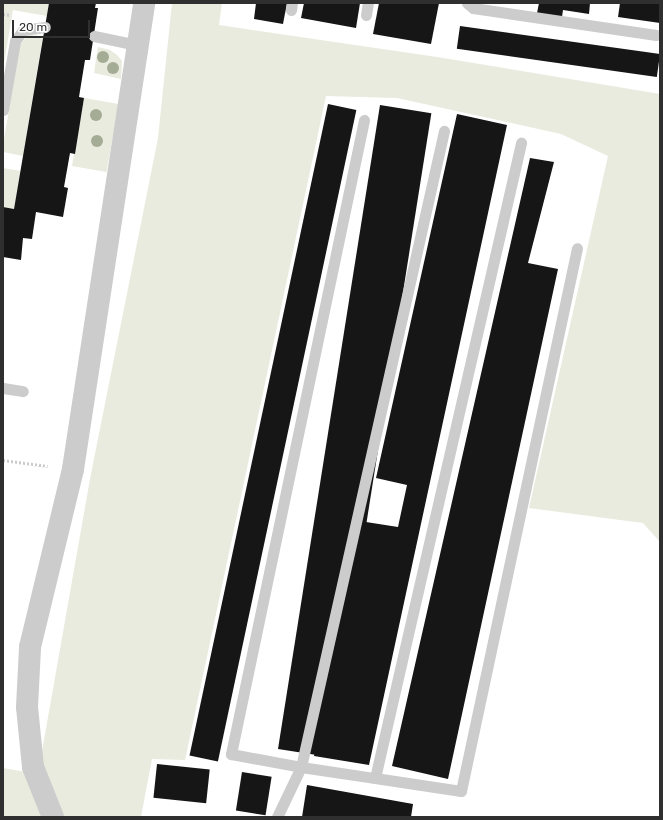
<!DOCTYPE html>
<style>
body{margin:0}
#map{position:relative;width:663px;height:820px;overflow:hidden;background:#fff;font-family:Rubik,sans-serif}
div>[style]{position:absolute}
[style*='--x']{left:calc(var(--x)*1px);top:calc(var(--y)*1px);width:calc(var(--w)*1px);rotate:calc(var(--a)*1deg)}
.green>*{inset:0;background:#e8ebde;transform-origin:0 0}
.building>*{inset:0;background:#161616;transform-origin:0 0}
.path>*{height:2.5px;margin-top:-1.25px;transform-origin:0;background:repeating-linear-gradient(90deg,#ccc 0 2px,transparent 0 4px)}
.lane>*{height:11px;margin:-5.5px;padding:0 5.5px;transform-origin:5.5px;border-radius:5.5px;background:#ccc}
.street>*{height:22px;margin:-11px;padding:0 11px;transform-origin:11px;border-radius:11px;background:#ccc}
.trees>*{width:12px;height:12px;margin:-6px;border-radius:50%;background:#a5ac95}
span{translate:-50% -50%;white-space:nowrap;text-align:center;line-height:1.15;-webkit-text-stroke:4px #fff;paint-order:stroke}
.frame{position:absolute;inset:0;border:4px solid #2f2f2f;pointer-events:none}
.scale{position:absolute;left:12px;top:20px;width:78px;height:18px;box-sizing:border-box;border:2px solid #2f2f2f;border-top:0;padding-left:5px;font-size:12px;line-height:14px;white-space:nowrap;color:#2f2f2f;-webkit-text-stroke:3px #fff;paint-order:stroke}
</style>
<div id="map">
<div class="green">
<div style="clip-path:polygon(3px 3px,49px 3px,47px 16px,13px 10px,3px 69px)"></div>
<div style="clip-path:polygon(172px 3px,222px 3px,219px 25px,437px 57px,660px 94px,660px 542px,643px 523px,529px 508px,608px 156px,561px 134px,397px 98px,326px 96px,185px 760px,152px 759px,141px 817px,3px 817px,3px 768px,38px 774px,90px 479px,158px 138px)"></div>
<div style="clip-path:polygon(28px 35px,43px 36px,23px 156px,3px 152px,3px 145px,20px 45px)"></div>
<div style="clip-path:polygon(98px 47px,110px 50px,117px 55px,122px 61px,121px 79px,94px 73px)"></div>
<div style="left:84px;top:98px;width:35px;height:69px;rotate:10deg"></div>
<div style="clip-path:polygon(3px 168px,21px 171px,14px 209px,3px 207px)"></div>
</div>
<div class="building">
<div style="clip-path:polygon(49px 3px,96px 3px,95px 8px,98px 8px,90px 60px,85px 60px,79px 97px,84px 98px,75px 154px,70px 153px,64px 187px,68px 188px,63px 217px,36px 212px,32px 239px,23px 238px,21px 260px,3px 257px,3px 207px,14px 209px)"></div>
<div style="clip-path:polygon(256px 3px,287px 3px,283px 24px,254px 19px)"></div>
<div style="clip-path:polygon(304px 3px,360px 3px,356px 28px,301px 18px)"></div>
<div style="clip-path:polygon(379px 3px,439px 3px,431px 44px,373px 34px)"></div>
<div style="clip-path:polygon(539px 3px,590px 3px,589px 14px,563px 10px,562px 17px,537px 13px)"></div>
<div style="clip-path:polygon(620px 3px,660px 3px,660px 23px,618px 17px)"></div>
<div style="left:460px;top:26px;width:202px;height:23px;rotate:8deg"></div>
<div style="left:328px;top:104px;width:29px;height:666px;rotate:12deg"></div>
<div style="left:380px;top:105px;width:52px;height:652px;rotate:9deg"></div>
<div style="clip-path:polygon(457px 114px,507px 125px,369px 765px,314px 756px,366px 522px,398px 527px,407px 485px,376px 478px)"></div>
<div style="clip-path:polygon(530px 158px,554px 162px,528px 263px,558px 269px,448px 779px,392px 766px)"></div>
<div style="left:157px;top:764px;width:53px;height:34px;rotate:6deg"></div>
<div style="left:242px;top:772px;width:30px;height:39px;rotate:9deg"></div>
<div style="clip-path:polygon(307px 785px,413px 804px,411px 817px,302px 817px)"></div>
</div>
<div class="path">
<div style="--x:3;--y:14;--w:7;--a:8"></div>
<div style="--x:3;--y:460;--w:45;--a:7.6"></div>
</div>
<div class="lane">
<div style="--x:467;--y:3;--w:8;--a:40"></div>
<div style="--x:473;--y:8;--w:185;--a:8.4"></div>
<div style="--x:291;--y:10;--w:7;--a:-82"></div>
<div style="--x:366;--y:15;--w:12;--a:-81"></div>
<div style="--x:94;--y:36;--w:44;--a:11.8"></div>
<div style="--x:3;--y:110;--w:70;--a:-80.1"></div>
<div style="--x:15;--y:41;--w:14;--a:-54"></div>
<div style="--x:23;--y:30;--w:22;--a:-8"></div>
<div style="--x:364;--y:120;--w:648;--a:101.85"></div>
<div style="--x:231;--y:754;--w:71;--a:10.5"></div>
<div style="--x:301;--y:767;--w:75;--a:8.5"></div>
<div style="--x:375;--y:778;--w:652;--a:-77.05"></div>
<div style="--x:3;--y:388;--w:20;--a:9"></div>
<div style="--x:375;--y:778;--w:87;--a:8.6"></div>
<div style="--x:461;--y:791;--w:555;--a:-77.94"></div>
<div style="--x:277;--y:817;--w:55;--a:-64.4"></div>
<div style="--x:301;--y:767;--w:652;--a:-77.33"></div>
</div>
<div class="street">
<div style="--x:53;--y:817;--w:54;--a:-111.8"></div>
<div style="--x:33;--y:767;--w:60;--a:-95.7"></div>
<div style="--x:27;--y:707;--w:60;--a:-87.1"></div>
<div style="--x:30;--y:647;--w:183;--a:-76.4"></div>
<div style="--x:73;--y:469;--w:471;--a:-81.3"></div>
</div>
<div class="trees">
<div style="left:103px;top:57px"></div>
<div style="left:113px;top:68px"></div>
<div style="left:96px;top:115px"></div>
<div style="left:97px;top:141px"></div>
</div>
<div class="frame"></div>
<div class="scale">20 m</div>
</div>
